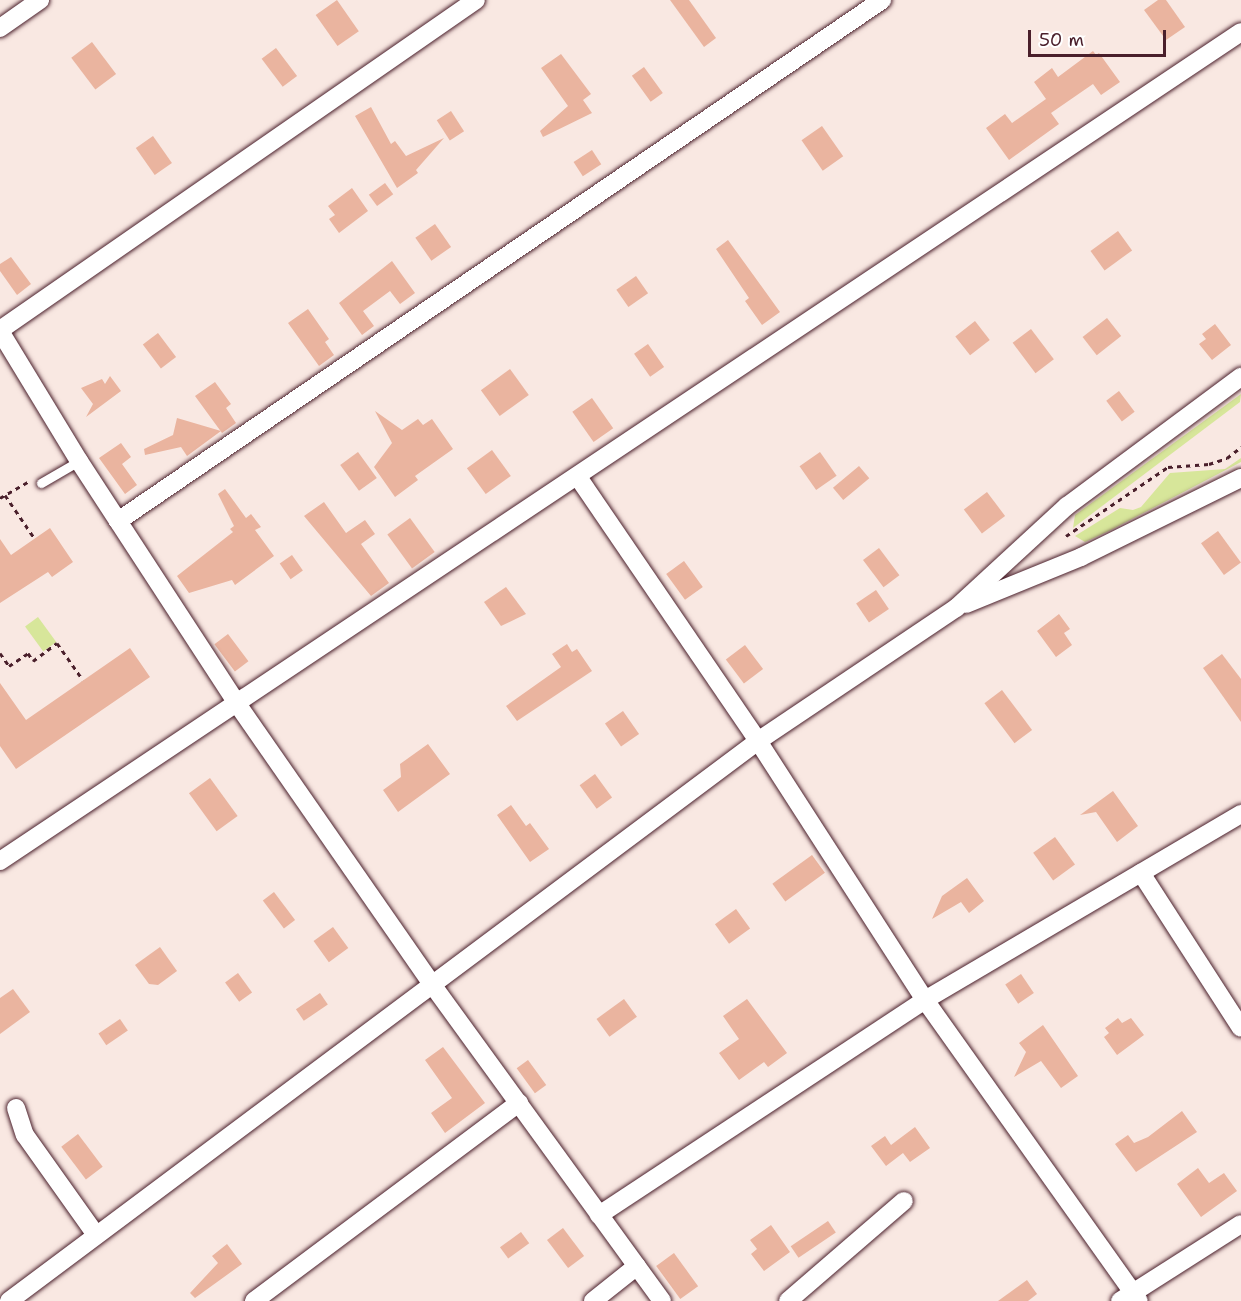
<!DOCTYPE html>
<style>
body{margin:0}
#map{position:relative;width:1241px;height:1301px;overflow:hidden;background:#f9e8e2;font-family:"Shantell Sans",sans-serif}
div>[style]{position:absolute}
[style*='--x']{left:calc(var(--x)*1px);top:calc(var(--y)*1px);width:calc(var(--w)*1px);rotate:calc(var(--a)*1deg)}
.green>*{inset:0;background:#d7e69a;transform-origin:0 0}
.building>*{inset:0;background:#eab49f;transform-origin:0 0}
.path>*{height:3px;margin-top:-1.5px;transform-origin:0;background:repeating-linear-gradient(90deg,#4a1f2b 0 4.5px,transparent 0 9px)}
.roads{filter:drop-shadow(0 0 2px #4a1f2b) drop-shadow(0 0 2px #4a1f2b)}
.lane>*{height:9px;margin:-4.5px;padding:0 4.5px;transform-origin:4.5px;border-radius:4.5px;background:#fff}
.street>*{height:18px;margin:-9px;padding:0 9px;transform-origin:9px;border-radius:9px;background:#fff}
span{translate:-50% -50%;white-space:nowrap;text-align:center;line-height:1.15;-webkit-text-stroke:4.5px #fff;paint-order:stroke}
.scale{position:absolute;left:1028px;top:30px;width:138px;height:27px;box-sizing:border-box;border:3px solid #4a1f2b;border-top:0;padding-left:8px;font-size:18px;line-height:21px;white-space:nowrap;color:#4a1f2b;-webkit-text-stroke:4px #fff;paint-order:stroke}
</style>
<div id="map">
<div class="green">
<div style="clip-path:polygon(1241px 394px,1240px 402px,1073px 528px,1075px 515px)"></div>
<div style="clip-path:polygon(1241px 458px,1241px 462px,1109px 531px,1085px 542px,1075px 536px,1120px 508px,1133px 510px,1141px 507px,1170px 473px,1225px 469px)"></div>
<div style="left:38px;top:617px;width:31px;height:16px;rotate:54deg"></div>
</div>
<div class="building">
<div style="left:337px;top:0;width:38px;height:26px;rotate:55deg"></div>
<div style="clip-path:polygon(670px 0,689px 0,716px 38px,704px 47px)"></div>
<div style="clip-path:polygon(1158px 0,1166px 0,1185px 27px,1166px 40px,1144px 10px)"></div>
<div style="left:92px;top:42px;width:40px;height:26px;rotate:53deg"></div>
<div style="left:276px;top:48px;width:35px;height:18px;rotate:53deg"></div>
<div style="clip-path:polygon(1093px 51px,1096px 55px,1099px 53px,1120px 82px,1101px 95px,1093px 84px,1051px 113px,1059px 124px,1009px 160px,986px 128px,1005px 114px,1012px 123px,1046px 99px,1034px 82px,1052px 68px,1058px 77px)"></div>
<div style="clip-path:polygon(561px 54px,591px 94px,583px 100px,592px 113px,543px 137px,540px 131px,568px 106px,541px 68px)"></div>
<div style="left:644px;top:67px;width:32px;height:15px;rotate:54deg"></div>
<div style="clip-path:polygon(371px 107px,391px 144px,395px 141px,406px 156px,444px 138px,416px 170px,418px 173px,397px 188px,355px 116px)"></div>
<div style="left:451px;top:111px;width:24px;height:17px;rotate:57deg"></div>
<div style="left:822px;top:126px;width:37px;height:25px;rotate:55deg"></div>
<div style="left:153px;top:136px;width:33px;height:21px;rotate:55deg"></div>
<div style="left:592px;top:150px;width:17px;height:22px;rotate:57deg"></div>
<div style="left:385px;top:183px;width:14px;height:20px;rotate:54deg"></div>
<div style="clip-path:polygon(352px 188px,368px 211px,339px 233px,329px 219px,335px 215px,328px 206px)"></div>
<div style="left:435px;top:224px;width:28px;height:24px;rotate:55deg"></div>
<div style="left:1118px;top:231px;width:24px;height:34px;rotate:54deg"></div>
<div style="clip-path:polygon(728px 240px,780px 312px,762px 325px,745px 301px,749px 298px,716px 249px)"></div>
<div style="clip-path:polygon(11px 257px,31px 284px,17px 295px,0 271px,0 264px)"></div>
<div style="clip-path:polygon(392px 261px,415px 293px,400px 304px,390px 291px,363px 311px,374px 326px,362px 335px,339px 303px)"></div>
<div style="left:636px;top:276px;width:21px;height:24px;rotate:55deg"></div>
<div style="clip-path:polygon(308px 309px,329px 339px,325px 342px,334px 355px,319px 366px,288px 323px)"></div>
<div style="left:1107px;top:318px;width:23px;height:31px;rotate:52deg"></div>
<div style="left:975px;top:321px;width:24px;height:25px;rotate:52deg"></div>
<div style="clip-path:polygon(1215px 324px,1231px 345px,1212px 360px,1199px 344px,1206px 339px,1202px 334px)"></div>
<div style="left:1031px;top:329px;width:38px;height:23px;rotate:53deg"></div>
<div style="left:158px;top:333px;width:30px;height:19px;rotate:53deg"></div>
<div style="left:648px;top:344px;width:28px;height:17px;rotate:55deg"></div>
<div style="left:510px;top:369px;width:32px;height:36px;rotate:54deg"></div>
<div style="clip-path:polygon(110px 376px,121px 391px,86px 417px,93px 404px,81px 388px,102px 379px,105px 384px)"></div>
<div style="clip-path:polygon(215px 382px,231px 404px,226px 408px,236px 423px,222px 433px,195px 396px)"></div>
<div style="left:1119px;top:391px;width:26px;height:16px;rotate:53deg"></div>
<div style="left:592px;top:398px;width:37px;height:24px;rotate:55deg"></div>
<div style="clip-path:polygon(375px 411px,402px 430px,418px 419px,423px 425px,432px 419px,453px 449px,415px 476px,418px 480px,395px 497px,374px 467px,392px 443px)"></div>
<div style="clip-path:polygon(177px 418px,221px 431px,187px 456px,181px 447px,145px 455px,144px 449px,173px 435px)"></div>
<div style="clip-path:polygon(121px 443px,131px 457px,122px 464px,137px 485px,125px 494px,99px 458px)"></div>
<div style="left:492px;top:450px;width:32px;height:31px;rotate:54deg"></div>
<div style="left:358px;top:452px;width:32px;height:22px;rotate:54deg"></div>
<div style="left:820px;top:452px;width:29px;height:25px;rotate:55deg"></div>
<div style="left:859px;top:466px;width:16px;height:34px;rotate:50deg"></div>
<div style="clip-path:polygon(225px 489px,246px 518px,251px 514px,261px 527px,255px 530px,274px 556px,235px 585px,232px 580px,189px 593px,177px 576px,233px 532px,230px 529px,234px 526px,218px 494px)"></div>
<div style="left:987px;top:492px;width:30px;height:29px;rotate:53deg"></div>
<div style="clip-path:polygon(324px 502px,346px 533px,365px 520px,375px 534px,361px 544px,389px 583px,371px 596px,304px 516px)"></div>
<div style="left:410px;top:518px;width:42px;height:28px;rotate:54deg"></div>
<div style="clip-path:polygon(50px 528px,73px 562px,52px 577px,48px 572px,0 603px,0 539px,11px 555px)"></div>
<div style="left:1218px;top:531px;width:39px;height:21px;rotate:54deg"></div>
<div style="left:879px;top:548px;width:34px;height:20px;rotate:53deg"></div>
<div style="left:292px;top:555px;width:19px;height:15px;rotate:55deg"></div>
<div style="left:684px;top:561px;width:32px;height:22px;rotate:54deg"></div>
<div style="clip-path:polygon(506px 587px,526px 614px,501px 626px,484px 602px)"></div>
<div style="left:876px;top:590px;width:23px;height:24px;rotate:56deg"></div>
<div style="clip-path:polygon(1059px 614px,1070px 629px,1064px 633px,1072px 645px,1056px 657px,1037px 631px)"></div>
<div style="left:228px;top:634px;width:34px;height:17px;rotate:53deg"></div>
<div style="clip-path:polygon(567px 644px,572px 652px,577px 649px,592px 671px,517px 721px,506px 706px,561px 667px,552px 654px)"></div>
<div style="left:745px;top:645px;width:30px;height:24px;rotate:53deg"></div>
<div style="clip-path:polygon(130px 648px,150px 677px,16px 769px,0 746px,0 683px,26px 720px)"></div>
<div style="clip-path:polygon(1222px 654px,1241px 679px,1241px 722px,1203px 668px)"></div>
<div style="left:1002px;top:690px;width:50px;height:22px;rotate:53deg"></div>
<div style="left:623px;top:711px;width:28px;height:22px;rotate:55deg"></div>
<div style="clip-path:polygon(428px 744px,450px 774px,398px 812px,383px 790px,401px 777px,400px 764px)"></div>
<div style="left:595px;top:774px;width:29px;height:19px;rotate:54deg"></div>
<div style="left:210px;top:778px;width:47px;height:26px;rotate:54deg"></div>
<div style="clip-path:polygon(1113px 791px,1138px 826px,1117px 842px,1096px 812px,1080px 815px)"></div>
<div style="clip-path:polygon(511px 805px,526px 826px,530px 823px,549px 849px,530px 862px,497px 815px)"></div>
<div style="left:1055px;top:837px;width:34px;height:27px;rotate:54deg"></div>
<div style="left:812px;top:855px;width:22px;height:49px;rotate:54deg"></div>
<div style="clip-path:polygon(967px 878px,984px 901px,969px 913px,961px 902px,932px 919px,942px 896px)"></div>
<div style="left:274px;top:892px;width:35px;height:14px;rotate:53deg"></div>
<div style="left:736px;top:909px;width:24px;height:26px;rotate:54deg"></div>
<div style="left:333px;top:927px;width:26px;height:24px;rotate:54deg"></div>
<div style="clip-path:polygon(160px 947px,177px 971px,158px 985px,149px 984px,135px 965px)"></div>
<div style="left:238px;top:973px;width:24px;height:16px;rotate:54deg"></div>
<div style="left:1021px;top:974px;width:23px;height:19px;rotate:56deg"></div>
<div style="clip-path:polygon(13px 989px,30px 1012px,0 1034px,0 998px)"></div>
<div style="left:320px;top:993px;width:14px;height:29px;rotate:56deg"></div>
<div style="left:624px;top:999px;width:22px;height:34px;rotate:54deg"></div>
<div style="clip-path:polygon(747px 999px,787px 1053px,768px 1067px,764px 1062px,739px 1080px,719px 1053px,739px 1039px,723px 1016px)"></div>
<div style="clip-path:polygon(1118px 1018px,1122px 1023px,1131px 1018px,1144px 1035px,1117px 1055px,1104px 1037px,1109px 1033px,1105px 1028px)"></div>
<div style="left:120px;top:1019px;width:14px;height:26px;rotate:56deg"></div>
<div style="clip-path:polygon(1043px 1025px,1078px 1076px,1061px 1088px,1041px 1061px,1014px 1077px,1026px 1052px,1019px 1043px)"></div>
<div style="clip-path:polygon(443px 1047px,485px 1103px,445px 1133px,431px 1113px,452px 1098px,425px 1060px)"></div>
<div style="left:528px;top:1060px;width:31px;height:14px;rotate:54deg"></div>
<div style="clip-path:polygon(1182px 1111px,1197px 1132px,1136px 1172px,1115px 1144px,1128px 1135px,1134px 1143px,1148px 1137px)"></div>
<div style="clip-path:polygon(915px 1127px,930px 1148px,910px 1162px,903px 1153px,886px 1166px,871px 1146px,885px 1136px,891px 1145px)"></div>
<div style="left:78px;top:1134px;width:41px;height:21px;rotate:53deg"></div>
<div style="clip-path:polygon(1198px 1168px,1209px 1183px,1224px 1173px,1237px 1191px,1201px 1217px,1177px 1184px)"></div>
<div style="left:828px;top:1221px;width:14px;height:45px;rotate:56deg"></div>
<div style="clip-path:polygon(771px 1225px,790px 1252px,764px 1271px,751px 1254px,757px 1249px,750px 1240px)"></div>
<div style="left:563px;top:1228px;width:35px;height:20px;rotate:53deg"></div>
<div style="left:521px;top:1232px;width:14px;height:26px;rotate:54deg"></div>
<div style="clip-path:polygon(227px 1244px,242px 1264px,195px 1298px,190px 1293px,218px 1263px,212px 1256px)"></div>
<div style="left:674px;top:1253px;width:41px;height:22px;rotate:54deg"></div>
<div style="clip-path:polygon(1027px 1280px,1037px 1294px,1028px 1301px,998px 1301px)"></div>
</div>
<div class="path">
<div style="--x:5;--y:495;--w:53;--a:55.7"></div>
<div style="--x:0;--y:498;--w:34;--a:-30"></div>
<div style="--x:1066;--y:536;--w:123;--a:-34.1"></div>
<div style="--x:1168;--y:467;--w:41;--a:-4.2"></div>
<div style="--x:1209;--y:464;--w:19;--a:-18"></div>
<div style="--x:1227;--y:458;--w:18;--a:-38"></div>
<div style="--x:0;--y:653;--w:16;--a:55"></div>
<div style="--x:9;--y:666;--w:23;--a:-34"></div>
<div style="--x:28;--y:653;--w:9;--a:58"></div>
<div style="--x:33;--y:661;--w:30;--a:-37"></div>
<div style="--x:57;--y:643;--w:45;--a:54.9"></div>
</div>
<div class="roads">
<div class="lane">
<div style="--x:41;--y:483;--w:44;--a:-30.1"></div>
</div>
<div class="street">
<div style="--x:0;--y:28;--w:49;--a:-35"></div>
<div style="--x:0;--y:330;--w:579;--a:-34.73"></div>
<div style="--x:0;--y:331;--w:152;--a:58.7"></div>
<div style="--x:79;--y:461;--w:291;--a:56.9"></div>
<div style="--x:238;--y:705;--w:343;--a:55.2"></div>
<div style="--x:434;--y:987;--w:388;--a:54"></div>
<div style="--x:578;--y:477;--w:320;--a:55.7"></div>
<div style="--x:758;--y:741;--w:308;--a:57.2"></div>
<div style="--x:925;--y:1000;--w:369;--a:54.6"></div>
<div style="--x:118;--y:521;--w:925;--a:-34.29"></div>
<div style="--x:966;--y:604;--w:124;--a:-22.2"></div>
<div style="--x:1081;--y:557;--w:178;--a:-26.3"></div>
<div style="--x:0;--y:861;--w:1492;--a:-33.74"></div>
<div style="--x:1141;--y:873;--w:184;--a:57.2"></div>
<div style="--x:16;--y:1108;--w:28;--a:72"></div>
<div style="--x:25;--y:1135;--w:123;--a:54.6"></div>
<div style="--x:599;--y:1215;--w:391;--a:-33.4"></div>
<div style="--x:925;--y:1000;--w:367;--a:-30.5"></div>
<div style="--x:9;--y:1301;--w:935;--a:-36.78"></div>
<div style="--x:758;--y:741;--w:239;--a:-33.9"></div>
<div style="--x:956;--y:608;--w:151;--a:-42.6"></div>
<div style="--x:1067;--y:506;--w:217;--a:-36.6"></div>
<div style="--x:254;--y:1301;--w:331;--a:-36.8"></div>
<div style="--x:593;--y:1301;--w:56;--a:-38.5"></div>
<div style="--x:788;--y:1301;--w:153;--a:-40.8"></div>
<div style="--x:1120;--y:1301;--w:143;--a:-32.5"></div>
</div>
</div>
<div class="scale">50 m</div>
</div>
